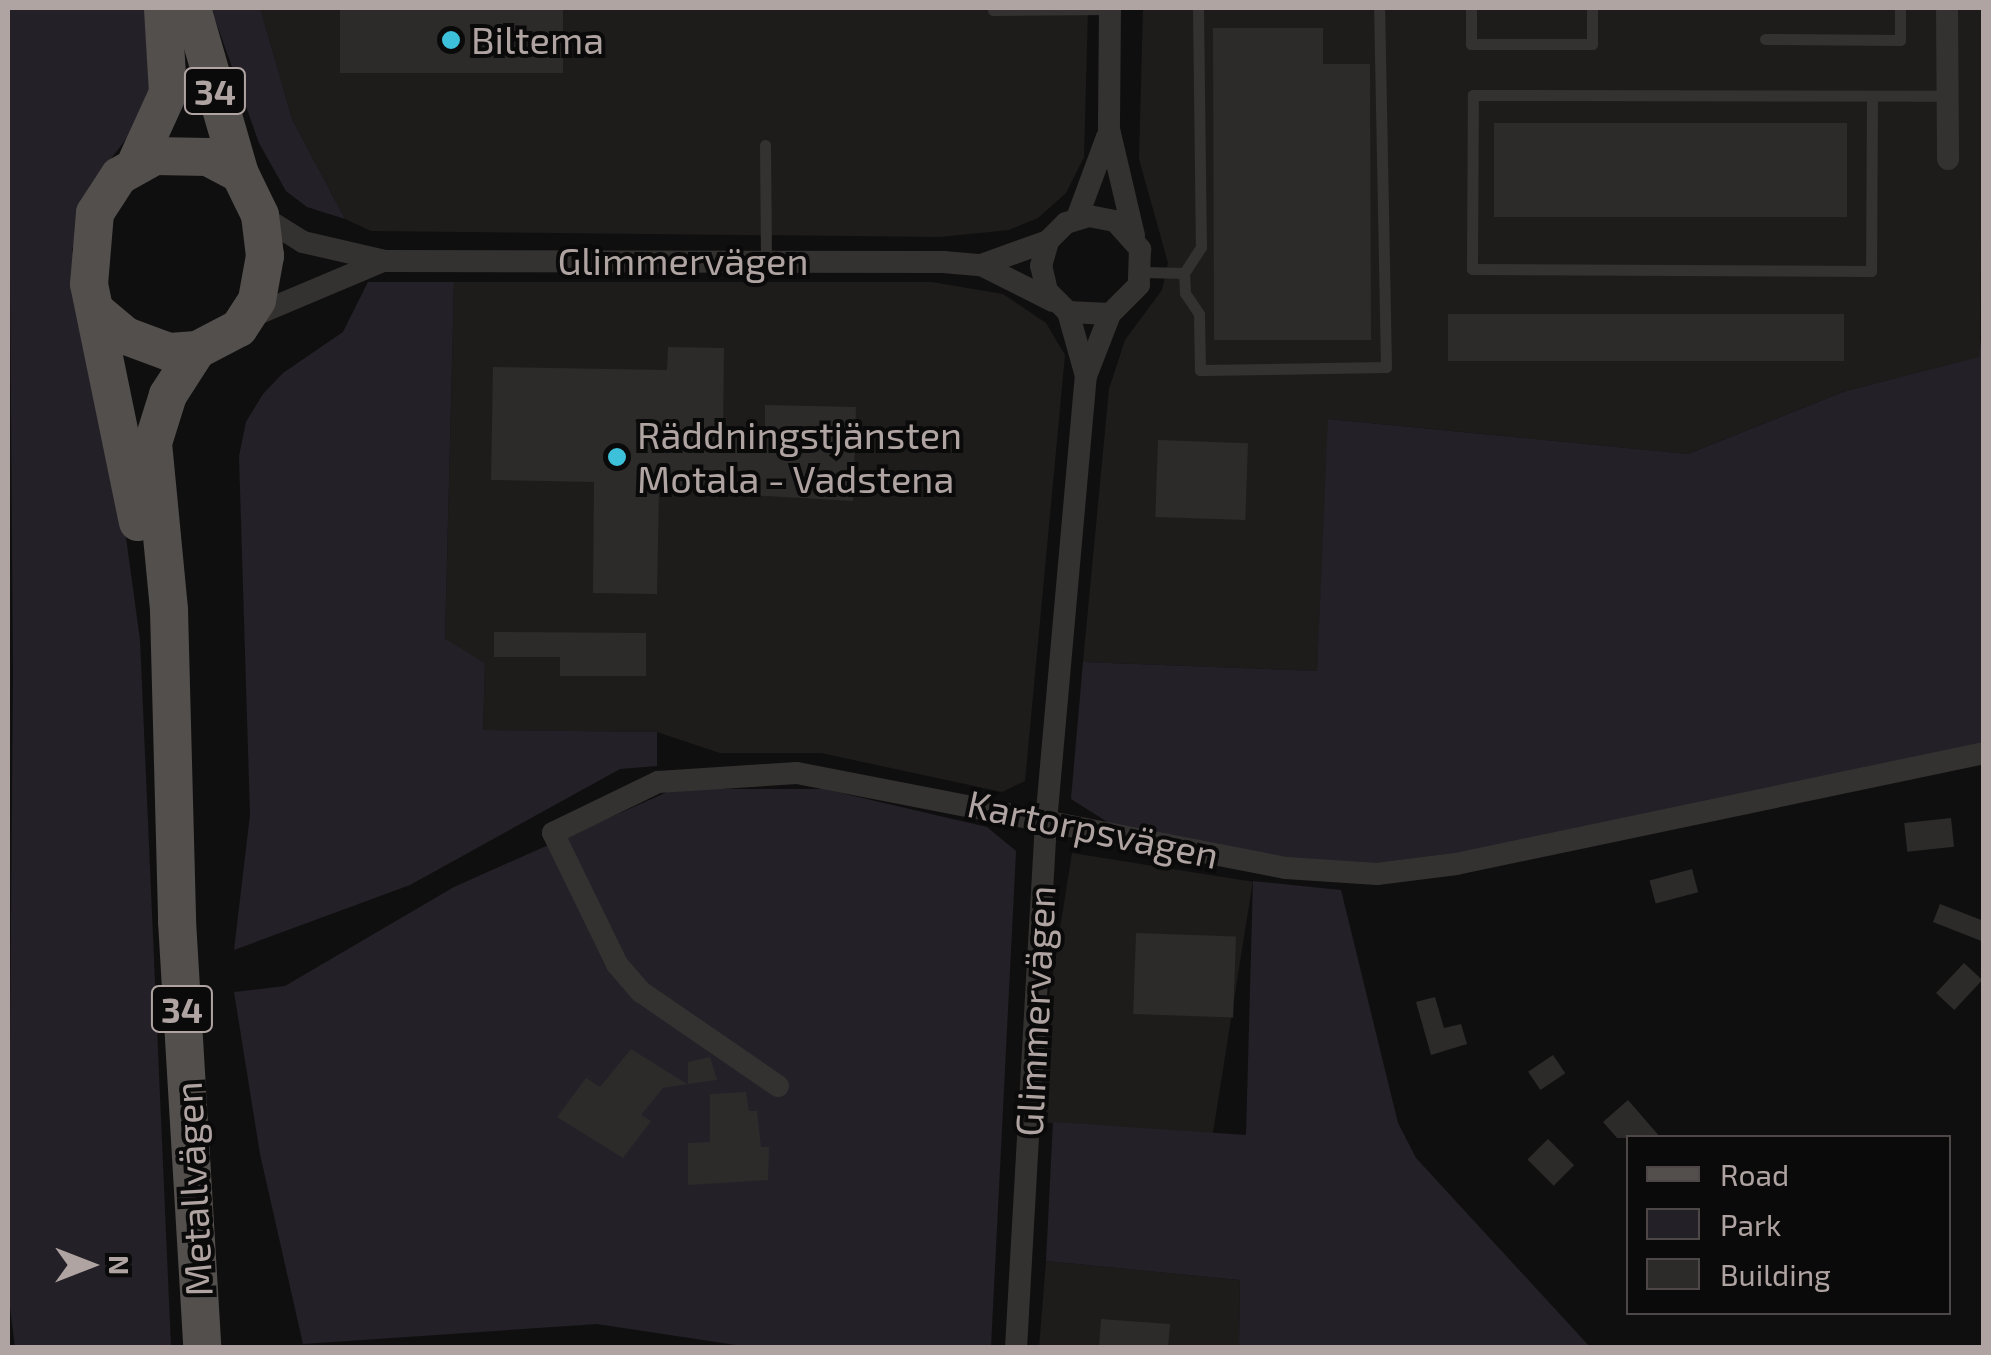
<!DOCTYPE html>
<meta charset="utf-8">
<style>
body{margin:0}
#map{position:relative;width:1991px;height:1355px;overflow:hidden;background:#100f0f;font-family:"Exo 2",sans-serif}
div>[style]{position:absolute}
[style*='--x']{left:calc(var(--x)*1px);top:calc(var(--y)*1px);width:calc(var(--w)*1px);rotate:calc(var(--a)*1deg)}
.built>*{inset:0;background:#1d1c1b;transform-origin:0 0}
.green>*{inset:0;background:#242027}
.building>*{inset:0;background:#2c2b2a;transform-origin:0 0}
.service>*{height:11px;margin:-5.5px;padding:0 5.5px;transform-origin:5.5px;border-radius:5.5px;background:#343230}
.minor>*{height:22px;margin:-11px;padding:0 11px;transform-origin:11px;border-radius:11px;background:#343230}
.primary>*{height:38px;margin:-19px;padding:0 19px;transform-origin:19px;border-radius:19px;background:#534f4d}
.dots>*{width:28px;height:28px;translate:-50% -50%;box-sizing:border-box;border:5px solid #0b0a0a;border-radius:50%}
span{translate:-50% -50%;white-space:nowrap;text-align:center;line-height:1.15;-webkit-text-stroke:8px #0b0a0a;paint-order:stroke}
.shield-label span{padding:2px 8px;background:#0b0a0a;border:2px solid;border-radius:8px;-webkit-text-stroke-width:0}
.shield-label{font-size:35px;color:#afa4a2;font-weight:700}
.poi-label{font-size:38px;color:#afa4a2}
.left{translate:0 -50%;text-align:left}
.street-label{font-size:38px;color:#afa4a2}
.frame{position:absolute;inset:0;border:10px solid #afa4a2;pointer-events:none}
.legend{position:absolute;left:1626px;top:1135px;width:325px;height:180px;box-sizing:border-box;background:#0b0a0a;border:2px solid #4d4847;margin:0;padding:12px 18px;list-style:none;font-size:30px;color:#afa4a2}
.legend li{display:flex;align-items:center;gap:20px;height:50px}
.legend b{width:50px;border:2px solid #4d4847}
.north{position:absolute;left:40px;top:1215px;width:100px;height:100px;-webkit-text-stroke:8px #0b0a0a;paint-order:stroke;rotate:90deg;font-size:28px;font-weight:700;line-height:40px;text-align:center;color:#afa4a2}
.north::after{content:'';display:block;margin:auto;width:35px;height:45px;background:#afa4a2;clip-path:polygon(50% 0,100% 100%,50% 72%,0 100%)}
</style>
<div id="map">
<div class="built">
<div style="clip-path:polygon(260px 8px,1088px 8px,1084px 157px,1066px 193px,1038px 218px,1009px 230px,940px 237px,371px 231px,345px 219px,292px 119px)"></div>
<div style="clip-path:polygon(1143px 8px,1983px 8px,1980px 357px,1846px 391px,1688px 454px,1329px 419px,1317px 671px,1083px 662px,1109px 389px,1125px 340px,1162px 290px,1168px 263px,1139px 159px)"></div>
<div style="clip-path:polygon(454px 282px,932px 282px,1003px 294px,1046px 323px,1065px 355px,1025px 781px,1002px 792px,821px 753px,720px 753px,657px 732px,483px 730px,485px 663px,445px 640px)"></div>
<div style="left:1072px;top:853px;width:183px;height:270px;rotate:9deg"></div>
<div style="clip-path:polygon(1046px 1261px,1240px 1280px,1239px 1347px,1039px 1348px)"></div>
</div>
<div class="green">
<div style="clip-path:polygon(8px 8px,152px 8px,158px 77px,145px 115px,91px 184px,72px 250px,115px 457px,140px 640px,171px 1347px,15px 1347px,8px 1291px,13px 675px)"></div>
<div style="clip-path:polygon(211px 8px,260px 8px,292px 119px,345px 219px,307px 207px,286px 191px,259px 143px)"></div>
<div style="clip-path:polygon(368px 282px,454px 282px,445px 639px,485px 663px,483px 730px,657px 732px,657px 766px,620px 769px,410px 885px,234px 950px,250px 815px,239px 456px,246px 422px,263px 394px,283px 373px,343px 332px)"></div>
<div style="clip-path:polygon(1983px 322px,1983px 750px,1352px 880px,1144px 845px,1071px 799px,1083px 662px,1317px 671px,1328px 419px,1688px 454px,1846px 391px,1979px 357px)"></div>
<div style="clip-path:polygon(674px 789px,824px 789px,987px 827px,1016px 851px,991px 1347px,749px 1347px,597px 1324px,303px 1344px,260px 1154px,234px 992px,285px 986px,454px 887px)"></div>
<div style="clip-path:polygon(1253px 881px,1341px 890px,1398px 1123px,1416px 1158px,1590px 1347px,1239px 1347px,1240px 1280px,1046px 1261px,1053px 1122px,1246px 1135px)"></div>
</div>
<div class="building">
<div style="left:340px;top:8px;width:223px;height:65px"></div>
<div style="clip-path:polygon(1213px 28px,1323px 28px,1323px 64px,1370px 64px,1371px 340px,1214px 340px)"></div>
<div style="left:1494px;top:123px;width:353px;height:94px"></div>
<div style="left:1448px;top:314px;width:396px;height:47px"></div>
<div style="clip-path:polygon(668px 347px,724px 348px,723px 433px,765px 434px,765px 405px,856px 407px,853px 501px,659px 490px,657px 594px,593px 593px,594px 482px,491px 480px,493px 367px,667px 370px)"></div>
<div style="left:1158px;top:440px;width:90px;height:77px;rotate:2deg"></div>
<div style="clip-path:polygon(494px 632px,646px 633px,646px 676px,560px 676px,560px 657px,494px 657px)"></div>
<div style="left:1951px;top:818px;width:29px;height:47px;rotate:84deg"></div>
<div style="left:1692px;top:869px;width:24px;height:44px;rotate:75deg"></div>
<div style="clip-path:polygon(1940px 904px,1984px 921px,1984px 942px,1933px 922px)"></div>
<div style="left:1136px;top:933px;width:100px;height:81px;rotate:2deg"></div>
<div style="left:1964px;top:963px;width:25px;height:41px;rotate:43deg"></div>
<div style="clip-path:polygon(1435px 997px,1444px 1028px,1461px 1024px,1467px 1044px,1431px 1055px,1416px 1002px)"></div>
<div style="clip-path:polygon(631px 1049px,687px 1084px,663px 1088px,641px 1115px,651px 1121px,623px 1158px,557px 1117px,586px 1078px,600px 1087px)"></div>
<div style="left:1553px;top:1055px;width:22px;height:30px;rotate:56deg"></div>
<div style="clip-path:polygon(710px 1057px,717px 1080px,688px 1084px,688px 1062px)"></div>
<div style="clip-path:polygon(746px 1092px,749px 1111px,757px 1111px,761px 1147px,769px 1147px,768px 1180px,688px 1185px,688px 1143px,710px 1142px,710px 1094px)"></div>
<div style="clip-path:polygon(1628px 1100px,1661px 1138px,1617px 1138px,1603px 1122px)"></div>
<div style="left:1548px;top:1139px;width:37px;height:29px;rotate:45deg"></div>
<div style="clip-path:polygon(1101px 1319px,1170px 1324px,1168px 1348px,1099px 1348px)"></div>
</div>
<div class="service">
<div style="--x:1198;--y:8;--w:239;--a:89.3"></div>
<div style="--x:1201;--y:247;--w:31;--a:123"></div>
<div style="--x:1184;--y:273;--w:20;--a:87"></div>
<div style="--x:1185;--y:293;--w:25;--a:56"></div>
<div style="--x:1199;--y:314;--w:56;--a:89"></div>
<div style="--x:1200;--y:370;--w:186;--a:-0.9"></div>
<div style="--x:1386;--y:367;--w:359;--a:-91.1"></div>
<div style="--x:1471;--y:8;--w:36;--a:90"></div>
<div style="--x:1471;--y:44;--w:121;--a:0"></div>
<div style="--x:1592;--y:44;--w:36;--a:-90"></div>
<div style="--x:993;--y:10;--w:116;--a:-0.5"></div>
<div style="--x:1765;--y:39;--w:135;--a:0.4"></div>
<div style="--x:1900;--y:40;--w:32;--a:-90"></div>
<div style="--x:1872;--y:96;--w:175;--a:90.3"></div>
<div style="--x:1871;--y:271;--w:399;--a:-179.7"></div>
<div style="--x:1472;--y:269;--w:174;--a:-89.7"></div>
<div style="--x:1473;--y:95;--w:474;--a:0.1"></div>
<div style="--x:765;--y:145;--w:116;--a:89.5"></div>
<div style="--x:1143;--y:272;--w:41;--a:1.4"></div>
</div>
<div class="minor">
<div style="--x:1110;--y:8;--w:121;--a:90.5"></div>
<div style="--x:1109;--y:129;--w:110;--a:76.8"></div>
<div style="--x:1947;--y:8;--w:151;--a:89.6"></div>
<div style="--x:260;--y:215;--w:51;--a:32.1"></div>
<div style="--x:303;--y:242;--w:84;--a:13"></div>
<div style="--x:385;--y:261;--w:558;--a:0.1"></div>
<div style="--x:943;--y:262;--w:38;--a:5"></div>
<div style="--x:981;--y:265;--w:80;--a:26.6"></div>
<div style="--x:1077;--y:218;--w:86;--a:-69.7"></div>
<div style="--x:981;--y:265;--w:71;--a:-19.7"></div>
<div style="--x:250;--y:317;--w:142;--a:-22.8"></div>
<div style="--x:1086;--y:376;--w:66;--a:-68.8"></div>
<div style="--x:778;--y:1086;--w:166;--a:-145.5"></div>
<div style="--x:641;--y:992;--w:37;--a:-131"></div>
<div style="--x:617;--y:964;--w:146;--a:-116"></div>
<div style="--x:553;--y:833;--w:117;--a:-25.9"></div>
<div style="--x:658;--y:782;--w:139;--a:-3.7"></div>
<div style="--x:797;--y:773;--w:498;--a:11"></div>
<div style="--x:1286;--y:868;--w:91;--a:3.8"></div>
<div style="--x:1377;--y:874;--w:80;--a:-7.2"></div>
<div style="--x:1456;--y:864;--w:540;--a:-11.87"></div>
<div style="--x:1016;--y:1348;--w:527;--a:-86.74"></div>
<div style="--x:1046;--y:822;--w:448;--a:-84.9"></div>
<div style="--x:1086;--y:376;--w:66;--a:-105.7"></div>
<div style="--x:1068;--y:312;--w:30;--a:-135"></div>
<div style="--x:1047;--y:291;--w:26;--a:-103"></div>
<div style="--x:1041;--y:266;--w:26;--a:-74"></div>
<div style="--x:1048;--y:241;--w:25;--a:-45"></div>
<div style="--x:1066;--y:223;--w:24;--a:-17"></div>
<div style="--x:1089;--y:216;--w:26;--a:11"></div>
<div style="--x:1115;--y:221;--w:38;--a:48"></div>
<div style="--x:1140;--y:249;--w:36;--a:92"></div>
<div style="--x:1139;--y:285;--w:41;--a:135"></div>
<div style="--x:1110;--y:314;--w:42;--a:-177.3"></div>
</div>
<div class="primary">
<div style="--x:192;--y:8;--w:173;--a:73.9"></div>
<div style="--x:137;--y:161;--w:75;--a:-65.5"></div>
<div style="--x:168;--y:93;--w:85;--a:-93.4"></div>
<div style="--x:96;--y:311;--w:39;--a:40"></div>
<div style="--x:126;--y:336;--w:46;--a:20.4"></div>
<div style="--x:169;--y:352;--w:28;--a:-4"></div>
<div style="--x:197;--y:350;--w:47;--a:-27.6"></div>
<div style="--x:239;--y:328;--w:33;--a:-57"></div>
<div style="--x:257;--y:300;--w:45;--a:-79.7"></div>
<div style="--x:265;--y:256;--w:41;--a:-97"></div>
<div style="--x:260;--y:215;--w:46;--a:-116"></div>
<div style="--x:240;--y:174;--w:36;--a:-152"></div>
<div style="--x:208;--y:157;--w:53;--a:-178.9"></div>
<div style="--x:155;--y:156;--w:41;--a:150.9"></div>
<div style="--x:119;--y:176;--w:44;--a:123"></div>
<div style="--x:95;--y:213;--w:71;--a:94.8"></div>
<div style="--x:89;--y:284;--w:243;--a:78.4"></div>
<div style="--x:197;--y:350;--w:54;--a:122.8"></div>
<div style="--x:168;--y:395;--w:50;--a:107.4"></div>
<div style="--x:153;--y:443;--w:168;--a:84.5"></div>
<div style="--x:169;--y:610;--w:311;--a:88.5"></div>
<div style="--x:177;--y:921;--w:428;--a:86.6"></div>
</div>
<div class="dots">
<div style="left:451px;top:40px;background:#3dc0d9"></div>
<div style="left:617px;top:457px;background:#3dc0d9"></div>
</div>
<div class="shield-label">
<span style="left:215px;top:91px">34</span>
<span style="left:182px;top:1009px">34</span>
</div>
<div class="poi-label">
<span class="left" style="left:471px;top:40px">Biltema</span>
<span class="left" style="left:637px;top:457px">Räddningstjänsten<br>Motala - Vadstena</span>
</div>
<div class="street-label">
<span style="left:683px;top:261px">Glimmervägen</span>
<span style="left:1093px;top:829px;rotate:12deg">Kartorpsvägen</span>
<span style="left:1035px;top:1011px;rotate:-87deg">Glimmervägen</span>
<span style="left:193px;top:1189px;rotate:-93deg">Metallvägen</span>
</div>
<div class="frame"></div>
<ul class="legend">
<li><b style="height:12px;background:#534f4d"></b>Road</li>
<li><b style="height:28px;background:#242027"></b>Park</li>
<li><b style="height:28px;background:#2c2b2a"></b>Building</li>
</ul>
<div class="north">N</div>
</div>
